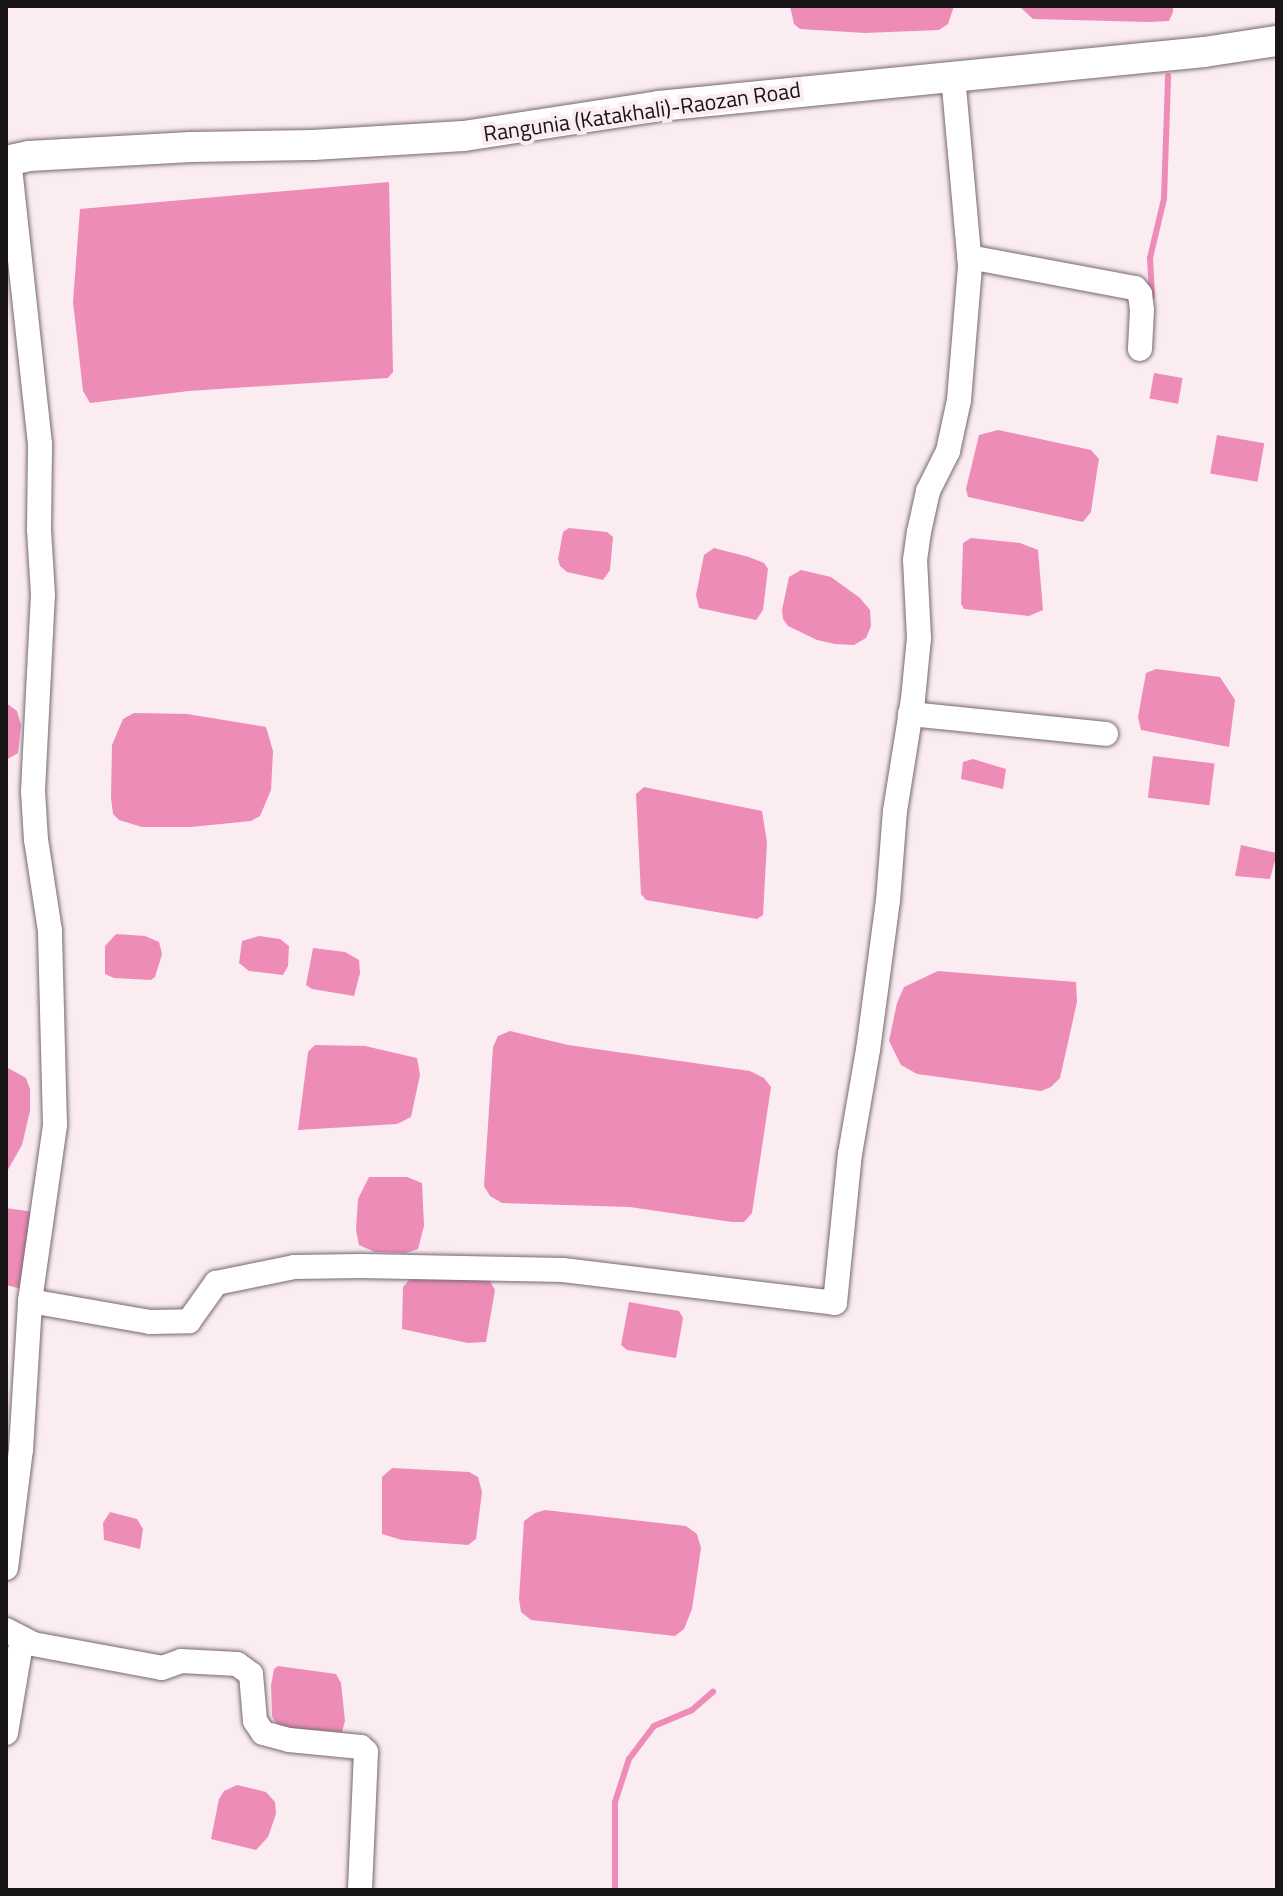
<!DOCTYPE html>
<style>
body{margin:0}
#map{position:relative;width:1283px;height:1896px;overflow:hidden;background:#fbecf2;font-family:"Titillium Web",sans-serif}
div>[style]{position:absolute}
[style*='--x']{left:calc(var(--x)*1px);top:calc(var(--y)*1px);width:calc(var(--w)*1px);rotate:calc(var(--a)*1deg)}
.water>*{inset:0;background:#ee8cb8;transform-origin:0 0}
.stream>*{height:6px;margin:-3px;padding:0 3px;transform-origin:3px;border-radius:3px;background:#ee8cb8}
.roads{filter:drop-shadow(0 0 2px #76696e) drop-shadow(0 0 2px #76696e)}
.minor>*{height:24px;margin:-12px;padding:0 12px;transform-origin:12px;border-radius:12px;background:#fff}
.major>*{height:30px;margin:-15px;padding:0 15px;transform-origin:15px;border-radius:15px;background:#fff}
span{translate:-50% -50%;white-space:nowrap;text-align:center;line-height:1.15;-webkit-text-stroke:8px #fbecf2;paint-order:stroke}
.street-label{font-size:22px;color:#191416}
.frame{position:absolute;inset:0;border:8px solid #191416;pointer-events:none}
</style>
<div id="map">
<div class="water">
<div style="clip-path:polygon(790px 6px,954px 6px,948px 24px,939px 30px,865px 33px,800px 29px,794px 24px)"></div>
<div style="clip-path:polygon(1019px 6px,1173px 6px,1173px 12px,1169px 21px,1150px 22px,1033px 19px)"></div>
<div style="clip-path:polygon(389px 182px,393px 372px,388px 378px,189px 391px,90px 403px,83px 391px,73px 302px,80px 209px)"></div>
<div style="left:1154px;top:373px;width:29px;height:26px;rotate:10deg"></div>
<div style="clip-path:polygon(998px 430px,1091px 450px,1099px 459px,1097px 471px,1091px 512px,1083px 522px,968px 497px,966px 489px,979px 435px)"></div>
<div style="left:1217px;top:435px;width:48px;height:39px;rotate:10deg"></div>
<div style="clip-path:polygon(569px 528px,607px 532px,613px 537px,610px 570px,603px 580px,567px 572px,560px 566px,558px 559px,563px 532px)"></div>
<div style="clip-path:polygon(971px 538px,1020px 543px,1038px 550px,1043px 610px,1029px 616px,964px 609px,961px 604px,963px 543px)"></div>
<div style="clip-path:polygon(714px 548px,749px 557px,764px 563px,768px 569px,763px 610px,756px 620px,699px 608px,696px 595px,704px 555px)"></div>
<div style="clip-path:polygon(801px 570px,831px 577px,860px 598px,870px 610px,871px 626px,866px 638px,854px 645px,835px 644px,817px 640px,788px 626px,783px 619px,782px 610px,789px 577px)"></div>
<div style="clip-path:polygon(1156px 669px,1220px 677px,1235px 700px,1229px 747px,1141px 730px,1138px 717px,1146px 673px)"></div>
<div style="clip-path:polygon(6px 703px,17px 711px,21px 725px,18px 753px,6px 760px)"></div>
<div style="clip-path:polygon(134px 713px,187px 714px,266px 727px,273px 751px,271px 790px,260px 816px,251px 821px,191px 827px,142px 827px,119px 820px,113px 814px,111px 798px,112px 745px,123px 719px)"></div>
<div style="left:1153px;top:756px;width:62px;height:42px;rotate:7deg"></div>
<div style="clip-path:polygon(973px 759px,1006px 769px,1003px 789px,961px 779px,963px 762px)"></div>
<div style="clip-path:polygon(644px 787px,762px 811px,767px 842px,763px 915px,757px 919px,646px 900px,641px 894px,636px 794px)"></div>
<div style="clip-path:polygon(1241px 845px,1277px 853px,1270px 879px,1235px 876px)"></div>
<div style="clip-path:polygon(116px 934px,145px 936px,159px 942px,162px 954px,155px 977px,151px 980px,114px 978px,105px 974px,105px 946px)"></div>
<div style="clip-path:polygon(259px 936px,280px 939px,289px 946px,288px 966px,283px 975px,249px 971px,239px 963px,242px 941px)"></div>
<div style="clip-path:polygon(313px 948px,345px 952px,359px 960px,360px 973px,354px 996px,312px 989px,306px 985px)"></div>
<div style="clip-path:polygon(938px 971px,1076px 982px,1077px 1002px,1060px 1078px,1051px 1087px,1041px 1091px,917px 1074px,901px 1065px,889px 1041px,897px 1003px,904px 987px)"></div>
<div style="clip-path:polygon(510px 1031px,568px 1045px,750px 1071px,764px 1078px,771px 1087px,752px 1213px,744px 1222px,732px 1222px,630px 1207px,502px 1203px,490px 1196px,484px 1186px,493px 1047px,498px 1036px)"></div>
<div style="clip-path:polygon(315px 1045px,365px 1046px,417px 1058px,420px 1075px,411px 1117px,397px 1124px,298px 1130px,308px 1052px)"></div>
<div style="clip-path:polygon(6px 1067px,26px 1078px,30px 1089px,30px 1111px,22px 1145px,6px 1173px)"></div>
<div style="clip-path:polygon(369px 1177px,407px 1177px,422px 1183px,424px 1226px,418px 1249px,406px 1253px,375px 1252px,359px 1245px,356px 1230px,358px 1199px)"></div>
<div style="clip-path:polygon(6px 1208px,34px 1212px,22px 1289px,6px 1285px)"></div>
<div style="clip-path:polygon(411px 1278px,488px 1278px,495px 1290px,486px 1342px,468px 1343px,402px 1329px,403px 1287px)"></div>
<div style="clip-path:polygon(629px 1302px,679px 1311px,683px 1318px,676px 1358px,627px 1350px,621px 1345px)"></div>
<div style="clip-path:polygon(392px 1468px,469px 1472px,478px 1477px,482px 1492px,476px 1539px,468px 1545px,402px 1540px,382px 1534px,382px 1477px)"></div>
<div style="clip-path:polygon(545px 1510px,686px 1526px,697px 1534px,701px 1548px,692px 1609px,684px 1629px,675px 1636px,531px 1620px,521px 1612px,519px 1599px,524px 1521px,535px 1513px)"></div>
<div style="clip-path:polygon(110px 1512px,137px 1519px,143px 1529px,140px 1549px,104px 1540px,103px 1523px)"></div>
<div style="clip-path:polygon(278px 1666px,336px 1674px,341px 1683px,345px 1721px,342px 1732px,288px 1728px,276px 1723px,272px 1716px,271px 1685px,274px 1669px)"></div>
<div style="clip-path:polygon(237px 1785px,266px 1792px,275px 1802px,276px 1814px,268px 1837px,256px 1850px,211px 1839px,219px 1799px,224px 1791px)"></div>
</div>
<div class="stream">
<div style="--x:1152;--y:296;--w:38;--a:-93"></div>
<div style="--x:1150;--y:258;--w:61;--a:-76.7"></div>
<div style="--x:1164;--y:199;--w:123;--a:-88.1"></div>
<div style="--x:615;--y:1890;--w:88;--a:-90"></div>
<div style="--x:615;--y:1802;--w:45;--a:-72"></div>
<div style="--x:629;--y:1759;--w:41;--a:-52.9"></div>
<div style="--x:654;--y:1726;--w:41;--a:-22.8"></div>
<div style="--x:692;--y:1710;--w:28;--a:-41"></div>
</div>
<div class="roads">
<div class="minor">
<div style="--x:969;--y:257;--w:169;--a:10.6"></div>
<div style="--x:1135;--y:288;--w:8;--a:50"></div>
<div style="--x:1140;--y:294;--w:16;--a:83"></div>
<div style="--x:1142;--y:310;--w:39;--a:93"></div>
<div style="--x:910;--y:714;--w:197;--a:5.8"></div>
<div style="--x:30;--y:1301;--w:122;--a:9.9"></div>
<div style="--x:150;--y:1322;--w:39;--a:-1"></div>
<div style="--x:189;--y:1321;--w:47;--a:-54.6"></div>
<div style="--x:216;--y:1283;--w:80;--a:-11.6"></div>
<div style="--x:294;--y:1267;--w:67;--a:-0.9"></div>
<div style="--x:361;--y:1266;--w:202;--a:1.1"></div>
<div style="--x:563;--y:1270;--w:274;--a:6.9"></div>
<div style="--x:835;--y:1303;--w:150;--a:-84.3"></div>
<div style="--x:850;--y:1154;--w:106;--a:-80.2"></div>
<div style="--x:868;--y:1050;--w:150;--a:-82.4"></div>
<div style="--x:888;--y:901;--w:90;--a:-85.6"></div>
<div style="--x:895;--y:811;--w:113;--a:-80.9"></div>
<div style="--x:913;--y:699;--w:61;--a:-84.4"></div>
<div style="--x:919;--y:638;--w:78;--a:-92.9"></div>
<div style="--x:915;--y:560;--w:28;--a:-82"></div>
<div style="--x:919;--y:532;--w:42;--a:-77.6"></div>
<div style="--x:928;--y:491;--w:45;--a:-63.4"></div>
<div style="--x:948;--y:451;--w:52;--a:-77.8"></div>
<div style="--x:959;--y:400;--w:134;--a:-85.3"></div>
<div style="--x:970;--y:266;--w:192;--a:-95.1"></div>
<div style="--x:6;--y:1568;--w:119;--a:-82.8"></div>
<div style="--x:21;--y:1450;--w:149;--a:-86.5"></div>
<div style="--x:30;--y:1301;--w:178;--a:-81.9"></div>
<div style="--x:55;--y:1125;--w:194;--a:-91.5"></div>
<div style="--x:50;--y:931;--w:92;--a:-98.7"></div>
<div style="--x:36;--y:840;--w:49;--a:-93.5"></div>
<div style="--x:33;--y:791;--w:196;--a:-87.1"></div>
<div style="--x:43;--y:595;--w:65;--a:-93.5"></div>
<div style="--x:39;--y:530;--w:86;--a:-89.3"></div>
<div style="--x:40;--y:444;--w:286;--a:-96.2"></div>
<div style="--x:6;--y:1630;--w:30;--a:27"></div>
<div style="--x:33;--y:1644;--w:131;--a:10.5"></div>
<div style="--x:162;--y:1668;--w:20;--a:-20"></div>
<div style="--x:181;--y:1661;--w:56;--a:3.1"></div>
<div style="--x:237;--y:1664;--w:17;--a:36"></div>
<div style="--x:251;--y:1674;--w:47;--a:85.1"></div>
<div style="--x:255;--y:1721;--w:14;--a:56"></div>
<div style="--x:263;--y:1733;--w:27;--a:15"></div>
<div style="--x:289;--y:1740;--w:72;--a:5.6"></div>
<div style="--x:361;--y:1747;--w:7;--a:45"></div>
<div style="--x:366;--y:1752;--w:138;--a:92.5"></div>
<div style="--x:6;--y:1733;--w:96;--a:-80.4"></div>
</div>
<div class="major">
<div style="--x:6;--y:161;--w:24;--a:-12"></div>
<div style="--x:29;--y:156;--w:162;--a:-3.2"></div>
<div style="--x:191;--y:147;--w:122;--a:-0.9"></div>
<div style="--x:313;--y:145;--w:151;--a:-3.4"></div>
<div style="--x:464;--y:136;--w:197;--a:-8.7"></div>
<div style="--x:659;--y:106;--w:548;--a:-5.66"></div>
<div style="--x:1204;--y:52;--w:74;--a:-8.6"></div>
</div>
</div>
<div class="street-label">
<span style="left:642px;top:112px;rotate:-8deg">Rangunia (Katakhali)-Raozan Road</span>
</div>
<div class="frame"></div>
</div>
